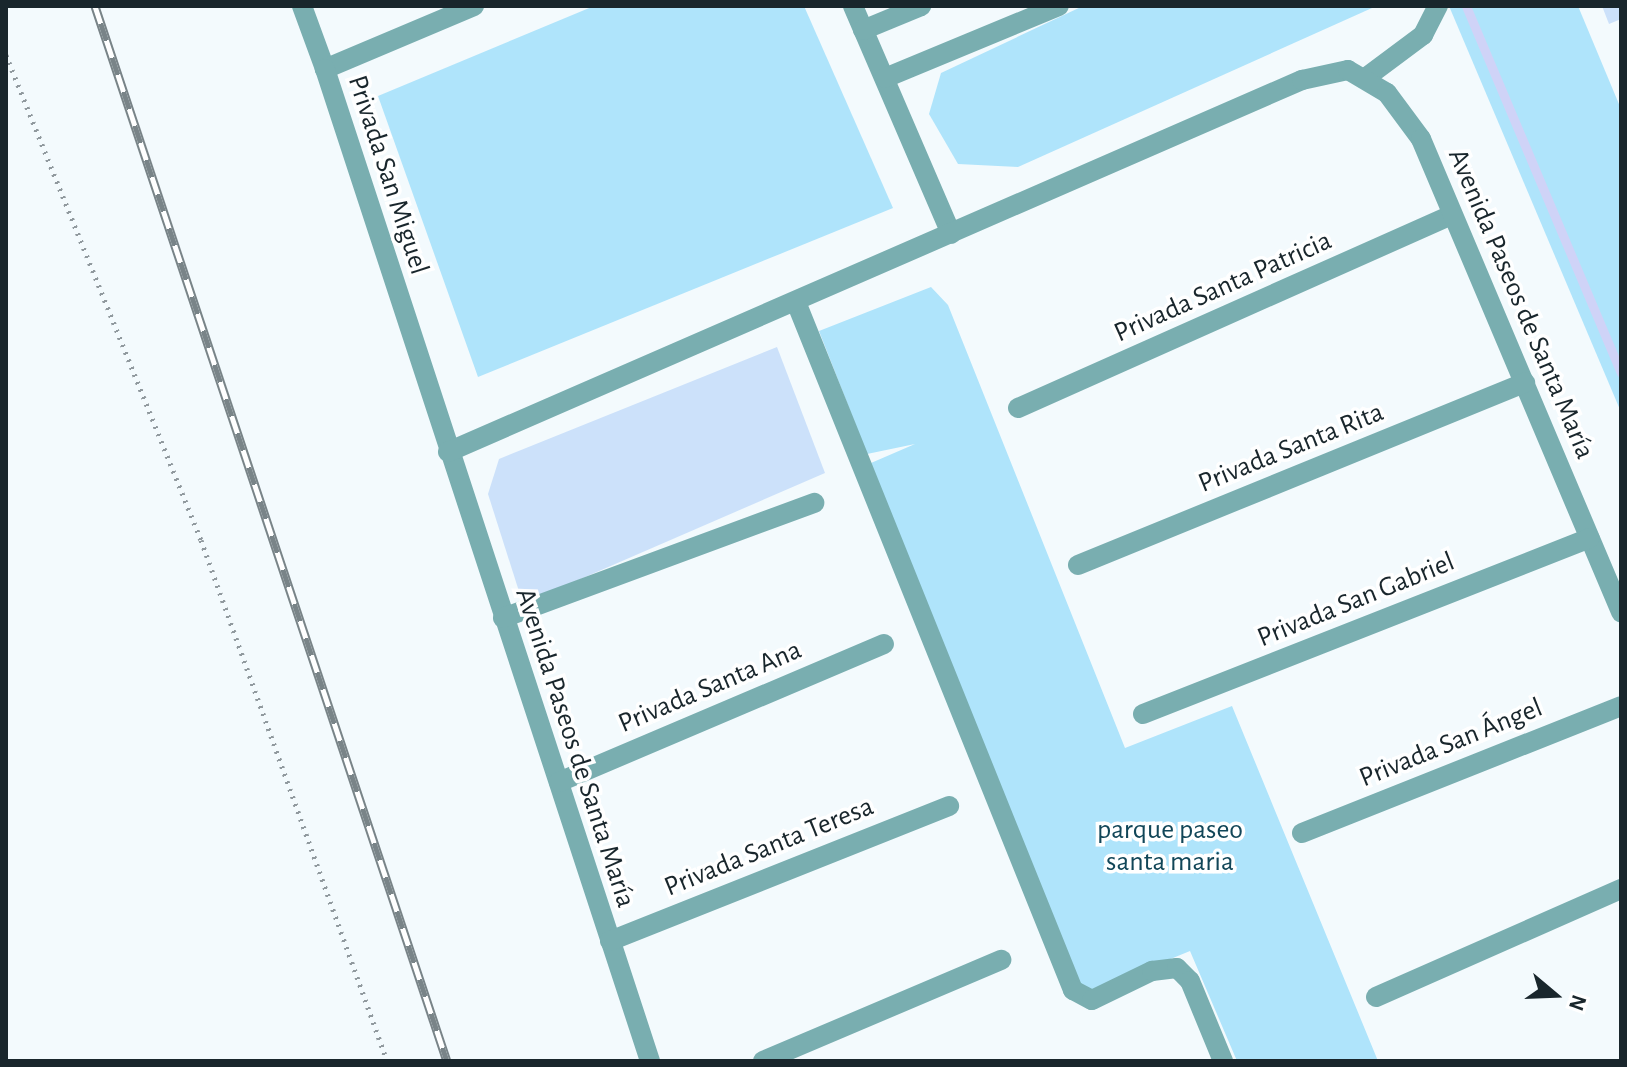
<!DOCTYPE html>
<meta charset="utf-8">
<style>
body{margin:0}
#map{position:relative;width:1627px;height:1067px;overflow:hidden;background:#f3fafd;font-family:"Alegreya Sans",sans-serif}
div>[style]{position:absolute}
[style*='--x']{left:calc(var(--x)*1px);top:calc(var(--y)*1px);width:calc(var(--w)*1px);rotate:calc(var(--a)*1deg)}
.green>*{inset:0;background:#afe4fb}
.stream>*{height:9px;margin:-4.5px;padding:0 4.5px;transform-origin:4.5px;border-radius:4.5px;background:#cfd3f7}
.building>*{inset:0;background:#cce1fa}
.path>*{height:5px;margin-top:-2.5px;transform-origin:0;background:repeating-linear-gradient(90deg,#90999e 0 2px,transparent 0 8px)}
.minor>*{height:20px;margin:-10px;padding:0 10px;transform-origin:10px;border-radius:10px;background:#79aeb0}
.rail>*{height:9px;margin-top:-4.5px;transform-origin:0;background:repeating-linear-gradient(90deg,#fff 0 18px,#798488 0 36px);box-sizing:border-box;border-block:2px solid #798488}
span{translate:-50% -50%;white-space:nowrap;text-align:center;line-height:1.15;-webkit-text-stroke:7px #fff;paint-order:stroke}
.street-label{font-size:28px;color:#19262c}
.park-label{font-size:28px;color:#114658}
.frame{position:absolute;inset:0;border:8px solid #19262c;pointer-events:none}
.north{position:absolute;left:1515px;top:955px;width:80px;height:80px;-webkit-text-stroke:6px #fff;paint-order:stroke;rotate:109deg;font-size:22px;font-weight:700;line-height:32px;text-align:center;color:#19262c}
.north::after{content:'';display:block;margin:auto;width:28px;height:36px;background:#19262c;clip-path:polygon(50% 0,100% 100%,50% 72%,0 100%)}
</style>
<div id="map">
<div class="green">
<div style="clip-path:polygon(594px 6px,804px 6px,893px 208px,478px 377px,378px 96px)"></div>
<div style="clip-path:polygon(1083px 6px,1372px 6px,1372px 8px,1018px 167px,958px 164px,929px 114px,941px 73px)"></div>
<div style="clip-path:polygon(1449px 6px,1578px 6px,1621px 109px,1621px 412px)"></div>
<div style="clip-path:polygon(931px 287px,948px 305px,1125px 748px,1232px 706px,1378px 1061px,1237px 1061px,1190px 951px,1080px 996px,871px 463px,915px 444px,867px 454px,819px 331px)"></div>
</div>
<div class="stream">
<div style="--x:1466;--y:6;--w:398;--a:67.1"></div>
</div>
<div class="building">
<div style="clip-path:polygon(1602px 6px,1621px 6px,1621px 19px,1609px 24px)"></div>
<div style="clip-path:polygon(777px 347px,825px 473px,523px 604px,488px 494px,499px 459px)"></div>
</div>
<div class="path">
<div style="--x:6;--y:55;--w:523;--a:68.1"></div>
<div style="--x:201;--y:540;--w:553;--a:70.35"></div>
</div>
<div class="minor">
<div style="--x:302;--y:6;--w:67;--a:69.9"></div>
<div style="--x:474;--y:6;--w:162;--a:157.1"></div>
<div style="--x:325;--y:69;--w:1044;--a:71.86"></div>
<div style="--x:853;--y:6;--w:248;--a:66.7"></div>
<div style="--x:863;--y:30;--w:63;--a:-22.5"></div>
<div style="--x:1368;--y:76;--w:69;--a:-36.7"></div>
<div style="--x:1423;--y:35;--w:33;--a:-63"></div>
<div style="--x:885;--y:78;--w:188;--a:-22.5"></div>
<div style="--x:796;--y:302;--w:742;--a:68.07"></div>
<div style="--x:1073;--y:990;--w:21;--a:28"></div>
<div style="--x:1092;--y:1000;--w:67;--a:-25.8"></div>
<div style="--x:1152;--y:971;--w:25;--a:-7"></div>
<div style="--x:1177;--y:968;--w:18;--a:45"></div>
<div style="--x:1190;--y:981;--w:87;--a:67.6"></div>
<div style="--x:1018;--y:408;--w:473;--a:-24"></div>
<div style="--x:448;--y:452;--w:932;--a:-23.54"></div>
<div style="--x:1302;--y:80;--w:47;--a:-12.3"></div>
<div style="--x:1348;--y:70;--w:45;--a:30.5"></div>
<div style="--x:1387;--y:93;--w:57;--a:53.5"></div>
<div style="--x:1421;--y:139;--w:514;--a:67.08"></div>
<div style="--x:1078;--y:565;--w:483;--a:-22.2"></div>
<div style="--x:503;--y:618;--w:332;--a:-20.3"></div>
<div style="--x:1143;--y:714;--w:480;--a:-21.5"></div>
<div style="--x:559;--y:782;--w:353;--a:-23"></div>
<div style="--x:1302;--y:833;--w:343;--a:-21.7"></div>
<div style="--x:610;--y:941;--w:365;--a:-21.7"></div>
<div style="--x:1376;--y:997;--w:268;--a:-23.8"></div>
<div style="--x:763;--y:1061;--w:259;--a:-23"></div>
</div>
<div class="rail">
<div style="--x:95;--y:6;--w:1112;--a:71.55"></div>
</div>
<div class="street-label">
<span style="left:388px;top:175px;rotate:72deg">Privada San Miguel</span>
<span style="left:1223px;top:287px;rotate:-24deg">Privada Santa Patricia</span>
<span style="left:1521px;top:304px;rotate:67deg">Avenida Paseos de Santa María</span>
<span style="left:1291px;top:448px;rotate:-22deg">Privada Santa Rita</span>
<span style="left:1356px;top:600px;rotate:-22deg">Privada San Gabriel</span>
<span style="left:710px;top:687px;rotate:-23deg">Privada Santa Ana</span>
<span style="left:1451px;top:743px;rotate:-22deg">Privada San Ángel</span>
<span style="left:575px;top:748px;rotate:72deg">Avenida Paseos de Santa María</span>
<span style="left:769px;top:847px;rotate:-22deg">Privada Santa Teresa</span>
</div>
<div class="park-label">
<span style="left:1170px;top:846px">parque paseo<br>santa maria</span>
</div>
<div class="frame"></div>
<div class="north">N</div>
</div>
